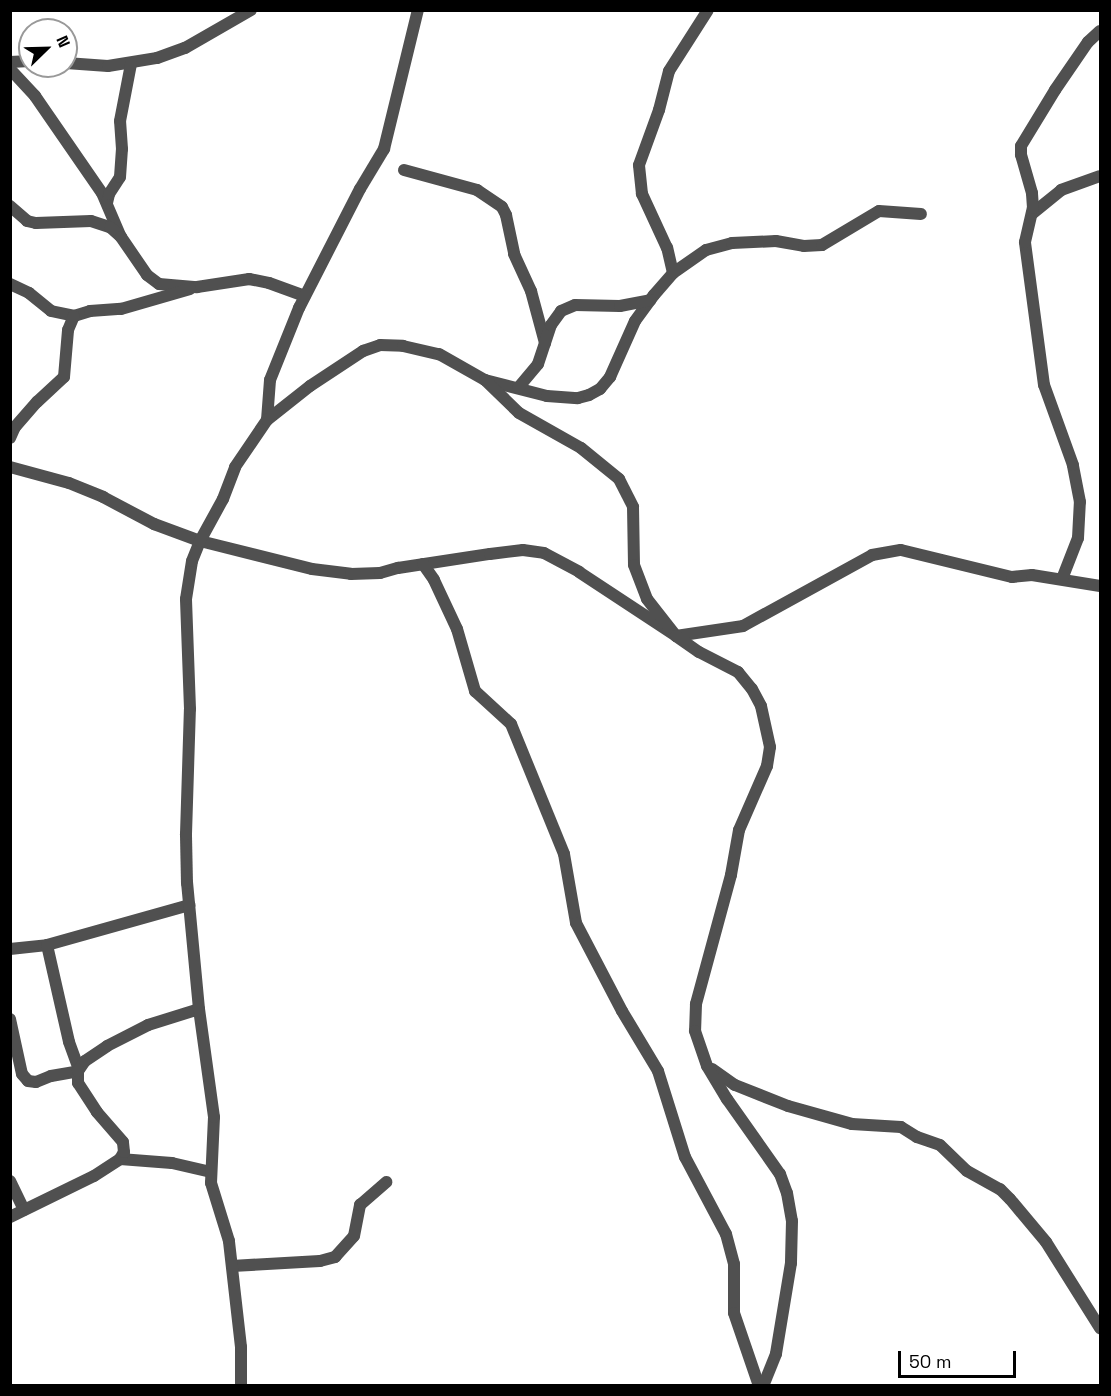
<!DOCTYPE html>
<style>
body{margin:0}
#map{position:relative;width:1111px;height:1396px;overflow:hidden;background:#fff;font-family:"Space Grotesk",sans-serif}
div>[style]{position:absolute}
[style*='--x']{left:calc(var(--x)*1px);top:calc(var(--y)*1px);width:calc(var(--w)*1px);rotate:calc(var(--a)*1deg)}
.street>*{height:12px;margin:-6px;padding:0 6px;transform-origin:6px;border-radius:6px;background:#505050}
span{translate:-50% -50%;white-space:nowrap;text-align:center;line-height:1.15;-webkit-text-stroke:6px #fff;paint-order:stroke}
.frame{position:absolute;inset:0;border:12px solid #000;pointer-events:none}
.north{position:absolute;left:18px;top:18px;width:60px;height:60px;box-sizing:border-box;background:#fff;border:2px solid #999;border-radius:50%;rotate:67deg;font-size:16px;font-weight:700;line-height:24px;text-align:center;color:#000}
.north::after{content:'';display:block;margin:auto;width:21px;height:27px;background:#000;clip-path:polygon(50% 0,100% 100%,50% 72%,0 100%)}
.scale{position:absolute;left:898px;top:1351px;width:118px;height:27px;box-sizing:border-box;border:3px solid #000;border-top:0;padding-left:8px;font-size:18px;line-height:21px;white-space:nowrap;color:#000;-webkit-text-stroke:4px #fff;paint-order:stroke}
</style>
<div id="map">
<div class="street">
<div style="--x:10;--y:62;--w:20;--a:-3"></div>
<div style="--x:66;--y:63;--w:42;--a:4.1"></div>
<div style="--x:108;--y:66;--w:50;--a:-9.3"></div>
<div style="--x:157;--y:58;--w:30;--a:-20"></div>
<div style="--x:185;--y:48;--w:76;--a:-29.9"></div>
<div style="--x:10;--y:69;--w:37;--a:47"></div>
<div style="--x:35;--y:96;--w:118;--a:55.4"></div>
<div style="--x:102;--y:193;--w:46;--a:66.8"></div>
<div style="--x:404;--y:170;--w:76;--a:15.3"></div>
<div style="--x:477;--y:190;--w:30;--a:34"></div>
<div style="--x:502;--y:207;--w:9;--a:63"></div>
<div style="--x:506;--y:215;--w:40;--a:78"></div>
<div style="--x:514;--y:254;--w:41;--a:65.3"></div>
<div style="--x:531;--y:291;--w:54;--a:74.9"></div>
<div style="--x:107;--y:203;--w:9;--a:-77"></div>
<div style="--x:109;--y:194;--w:20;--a:-57"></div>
<div style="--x:120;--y:177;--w:28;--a:-86"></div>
<div style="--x:122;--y:149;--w:28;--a:-94"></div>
<div style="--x:120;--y:121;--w:58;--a:-79.1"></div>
<div style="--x:10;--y:206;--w:23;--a:41"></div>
<div style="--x:27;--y:221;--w:9;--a:13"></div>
<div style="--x:36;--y:223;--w:55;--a:-2.1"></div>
<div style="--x:91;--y:221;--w:20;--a:18"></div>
<div style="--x:110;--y:227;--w:15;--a:42"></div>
<div style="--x:121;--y:237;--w:46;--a:55.6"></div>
<div style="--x:147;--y:275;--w:15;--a:37"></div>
<div style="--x:159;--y:284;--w:38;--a:5"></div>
<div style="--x:197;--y:287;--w:53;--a:-8.7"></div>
<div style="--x:249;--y:279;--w:20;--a:11"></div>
<div style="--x:269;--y:283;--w:38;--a:20"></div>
<div style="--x:1033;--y:213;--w:36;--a:-39"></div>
<div style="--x:1061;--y:190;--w:41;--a:-19.7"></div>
<div style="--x:673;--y:273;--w:26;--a:-103"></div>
<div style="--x:667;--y:248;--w:60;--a:-114.8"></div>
<div style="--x:642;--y:194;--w:29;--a:-96"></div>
<div style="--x:639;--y:165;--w:59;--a:-70"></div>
<div style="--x:659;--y:110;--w:40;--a:-75.6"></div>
<div style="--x:669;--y:71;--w:72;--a:-57.4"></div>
<div style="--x:10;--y:284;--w:21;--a:25"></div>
<div style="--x:29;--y:293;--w:28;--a:39"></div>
<div style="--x:51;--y:311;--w:24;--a:12"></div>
<div style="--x:74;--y:316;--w:17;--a:-17"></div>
<div style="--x:90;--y:311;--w:31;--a:-4"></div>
<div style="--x:121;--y:309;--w:72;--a:-16.2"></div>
<div style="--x:485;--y:380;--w:64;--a:14.5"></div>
<div style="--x:547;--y:396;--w:31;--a:4"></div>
<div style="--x:578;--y:398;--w:11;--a:-15"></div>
<div style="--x:589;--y:395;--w:13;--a:-29"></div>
<div style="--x:600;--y:389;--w:16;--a:-50"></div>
<div style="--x:610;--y:377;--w:61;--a:-65.9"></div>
<div style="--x:635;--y:321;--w:32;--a:-54"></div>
<div style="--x:654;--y:295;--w:29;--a:-49"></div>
<div style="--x:673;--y:273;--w:40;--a:-34.9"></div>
<div style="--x:706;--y:250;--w:27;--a:-15"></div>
<div style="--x:732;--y:243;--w:44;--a:-2.6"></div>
<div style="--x:776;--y:241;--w:28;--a:10"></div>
<div style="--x:804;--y:246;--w:18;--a:-3"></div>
<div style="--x:822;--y:245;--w:66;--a:-30.8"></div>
<div style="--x:879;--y:211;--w:42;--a:4.1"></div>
<div style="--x:518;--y:388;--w:31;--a:-50"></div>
<div style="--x:538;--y:364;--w:41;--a:-71.6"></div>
<div style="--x:551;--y:325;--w:17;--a:-54"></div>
<div style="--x:561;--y:311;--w:15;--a:-23"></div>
<div style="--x:575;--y:305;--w:45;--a:1.3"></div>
<div style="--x:620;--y:306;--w:31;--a:-11"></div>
<div style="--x:267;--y:420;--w:40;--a:-85.7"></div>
<div style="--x:270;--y:380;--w:78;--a:-68.1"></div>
<div style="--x:299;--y:308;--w:134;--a:-62.9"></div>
<div style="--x:360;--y:189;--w:47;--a:-59"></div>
<div style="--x:384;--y:149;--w:143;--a:-76.3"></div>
<div style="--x:10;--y:438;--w:12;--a:-66"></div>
<div style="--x:15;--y:427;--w:33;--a:-49"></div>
<div style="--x:37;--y:402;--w:37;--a:-43"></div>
<div style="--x:64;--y:377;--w:47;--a:-85.1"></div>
<div style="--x:68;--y:330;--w:15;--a:-67"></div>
<div style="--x:10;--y:467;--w:61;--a:15.2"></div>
<div style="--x:69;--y:483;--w:37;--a:22"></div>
<div style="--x:103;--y:497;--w:58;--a:27.9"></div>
<div style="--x:154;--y:524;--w:49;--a:20.3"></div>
<div style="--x:200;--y:541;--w:115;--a:14"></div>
<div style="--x:312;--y:569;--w:39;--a:7"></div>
<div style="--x:351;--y:574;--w:29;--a:-2"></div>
<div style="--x:380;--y:573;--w:19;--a:-16"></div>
<div style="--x:398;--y:568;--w:93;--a:-8.7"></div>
<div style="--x:490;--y:554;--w:33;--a:-7"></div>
<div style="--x:523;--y:550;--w:21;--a:8"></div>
<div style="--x:544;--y:553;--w:40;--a:28"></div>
<div style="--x:579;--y:572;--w:116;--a:33.4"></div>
<div style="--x:676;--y:636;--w:68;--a:-8.5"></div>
<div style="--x:743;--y:626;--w:147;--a:-28.8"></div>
<div style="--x:872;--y:555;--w:29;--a:-10"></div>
<div style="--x:901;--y:550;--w:114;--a:13.7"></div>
<div style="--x:1012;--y:577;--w:20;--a:-6"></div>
<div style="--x:1032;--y:575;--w:69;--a:9.2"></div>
<div style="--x:423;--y:564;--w:19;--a:55"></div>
<div style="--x:434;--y:580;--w:54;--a:64.9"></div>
<div style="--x:457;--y:629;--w:65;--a:73.8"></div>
<div style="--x:475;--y:691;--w:49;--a:42.5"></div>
<div style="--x:511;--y:724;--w:140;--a:67.8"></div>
<div style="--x:564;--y:854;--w:70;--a:80.1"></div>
<div style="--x:576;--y:923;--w:99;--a:62.4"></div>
<div style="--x:622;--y:1011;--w:70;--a:59"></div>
<div style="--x:658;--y:1071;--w:90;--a:72.6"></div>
<div style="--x:685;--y:1157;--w:87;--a:62"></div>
<div style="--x:726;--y:1234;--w:31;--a:75"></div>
<div style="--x:734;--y:1264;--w:49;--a:90"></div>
<div style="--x:734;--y:1313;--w:77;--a:71.1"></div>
<div style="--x:1062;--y:579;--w:44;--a:-68.7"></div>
<div style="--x:1078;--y:538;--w:36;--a:-87"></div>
<div style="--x:1080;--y:502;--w:38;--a:-101"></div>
<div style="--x:1073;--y:465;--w:85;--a:-109.9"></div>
<div style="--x:1044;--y:385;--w:144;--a:-97.6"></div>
<div style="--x:1025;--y:242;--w:35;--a:-77"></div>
<div style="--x:1033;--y:208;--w:15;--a:-94"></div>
<div style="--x:1032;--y:193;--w:40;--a:-106"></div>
<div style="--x:1021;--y:155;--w:9;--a:-90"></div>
<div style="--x:1021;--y:146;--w:66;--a:-58.7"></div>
<div style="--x:1055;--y:90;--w:58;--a:-55.5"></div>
<div style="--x:1088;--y:42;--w:16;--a:-43"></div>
<div style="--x:47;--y:945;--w:99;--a:77.2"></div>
<div style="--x:69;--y:1042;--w:29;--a:70"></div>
<div style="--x:10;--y:949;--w:37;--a:-6"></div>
<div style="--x:47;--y:945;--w:148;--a:-15.7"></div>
<div style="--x:10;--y:1019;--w:56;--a:77.7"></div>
<div style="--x:22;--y:1074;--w:9;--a:49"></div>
<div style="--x:28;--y:1081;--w:8;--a:7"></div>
<div style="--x:36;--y:1082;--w:16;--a:-22"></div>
<div style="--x:51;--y:1076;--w:27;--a:-10"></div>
<div style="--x:712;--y:1069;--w:28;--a:35"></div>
<div style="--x:735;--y:1085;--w:57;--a:21.6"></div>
<div style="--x:788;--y:1106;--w:66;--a:15.7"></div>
<div style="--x:852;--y:1124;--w:49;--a:3.5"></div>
<div style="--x:901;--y:1127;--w:19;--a:32"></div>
<div style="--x:917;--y:1137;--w:24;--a:19"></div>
<div style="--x:940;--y:1145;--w:37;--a:44"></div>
<div style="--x:967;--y:1171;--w:38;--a:29"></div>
<div style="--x:1000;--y:1189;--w:14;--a:45"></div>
<div style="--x:1010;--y:1199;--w:56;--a:50.1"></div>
<div style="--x:1046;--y:1242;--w:102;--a:57.9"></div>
<div style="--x:120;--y:1159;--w:52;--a:4.4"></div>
<div style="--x:172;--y:1163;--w:40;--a:13"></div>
<div style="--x:10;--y:1181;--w:32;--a:64"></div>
<div style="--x:10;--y:1217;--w:93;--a:-26"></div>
<div style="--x:94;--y:1176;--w:31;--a:-33"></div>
<div style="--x:120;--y:1159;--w:8;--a:-60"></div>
<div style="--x:124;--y:1152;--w:10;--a:-96"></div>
<div style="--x:123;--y:1142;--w:40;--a:-131"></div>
<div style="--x:97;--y:1112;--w:35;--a:-123"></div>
<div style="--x:78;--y:1083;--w:12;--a:-90"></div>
<div style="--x:78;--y:1071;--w:12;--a:-55"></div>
<div style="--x:85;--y:1061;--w:27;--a:-34"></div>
<div style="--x:107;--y:1046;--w:46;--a:-27.1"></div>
<div style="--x:148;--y:1025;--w:53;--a:-17.4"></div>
<div style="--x:232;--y:1266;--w:88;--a:-3.3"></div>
<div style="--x:320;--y:1261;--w:16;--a:-15"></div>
<div style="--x:335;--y:1257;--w:28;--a:-48"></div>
<div style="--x:354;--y:1236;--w:32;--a:-79"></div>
<div style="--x:360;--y:1205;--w:35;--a:-41"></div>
<div style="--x:241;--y:1386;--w:39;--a:-90"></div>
<div style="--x:241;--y:1347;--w:107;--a:-96.5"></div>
<div style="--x:229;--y:1241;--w:61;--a:-107.2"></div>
<div style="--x:211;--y:1183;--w:66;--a:-87.4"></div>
<div style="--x:214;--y:1117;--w:109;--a:-97.9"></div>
<div style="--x:199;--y:1009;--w:127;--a:-95.4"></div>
<div style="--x:187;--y:883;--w:49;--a:-91.2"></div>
<div style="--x:186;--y:834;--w:125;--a:-88.2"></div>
<div style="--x:190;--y:709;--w:110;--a:-92.1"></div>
<div style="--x:186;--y:599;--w:38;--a:-81"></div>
<div style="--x:192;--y:561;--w:22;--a:-68"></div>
<div style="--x:200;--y:541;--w:48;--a:-61.3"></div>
<div style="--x:223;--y:499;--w:34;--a:-69"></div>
<div style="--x:235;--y:467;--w:57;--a:-55.8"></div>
<div style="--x:267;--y:420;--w:55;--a:-38.3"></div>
<div style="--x:310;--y:386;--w:64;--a:-33.4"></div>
<div style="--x:363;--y:351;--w:18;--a:-19"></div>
<div style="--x:380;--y:345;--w:23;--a:2"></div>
<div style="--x:403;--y:346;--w:37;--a:13"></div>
<div style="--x:439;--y:354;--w:53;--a:29.5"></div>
<div style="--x:485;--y:380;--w:47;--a:44.1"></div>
<div style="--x:519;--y:413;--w:71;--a:29.4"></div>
<div style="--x:581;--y:448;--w:49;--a:39.2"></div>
<div style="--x:619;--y:479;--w:31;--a:63"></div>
<div style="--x:633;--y:507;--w:58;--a:89"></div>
<div style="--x:634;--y:565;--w:36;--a:69"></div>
<div style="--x:647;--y:599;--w:47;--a:51.9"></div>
<div style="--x:676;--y:636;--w:28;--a:35"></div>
<div style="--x:699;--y:652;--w:44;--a:27.1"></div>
<div style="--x:738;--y:672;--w:22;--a:51"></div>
<div style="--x:752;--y:689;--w:19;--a:62"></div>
<div style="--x:761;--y:706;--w:42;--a:77.6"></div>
<div style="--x:770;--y:747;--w:19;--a:99"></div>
<div style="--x:767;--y:766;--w:70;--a:113.6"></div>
<div style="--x:739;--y:830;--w:46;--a:100.1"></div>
<div style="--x:731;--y:875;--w:134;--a:105.2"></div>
<div style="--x:696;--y:1004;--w:27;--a:92"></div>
<div style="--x:695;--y:1031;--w:37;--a:71"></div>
<div style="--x:707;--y:1066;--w:39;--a:59"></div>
<div style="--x:727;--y:1099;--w:92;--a:54.8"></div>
<div style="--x:780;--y:1174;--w:20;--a:70"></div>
<div style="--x:787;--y:1193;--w:28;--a:80"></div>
<div style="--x:792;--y:1221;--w:42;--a:91.4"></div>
<div style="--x:791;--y:1263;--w:92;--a:99.4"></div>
<div style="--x:776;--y:1354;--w:35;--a:112"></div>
</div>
<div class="frame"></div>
<div class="north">N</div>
<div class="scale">50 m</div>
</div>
